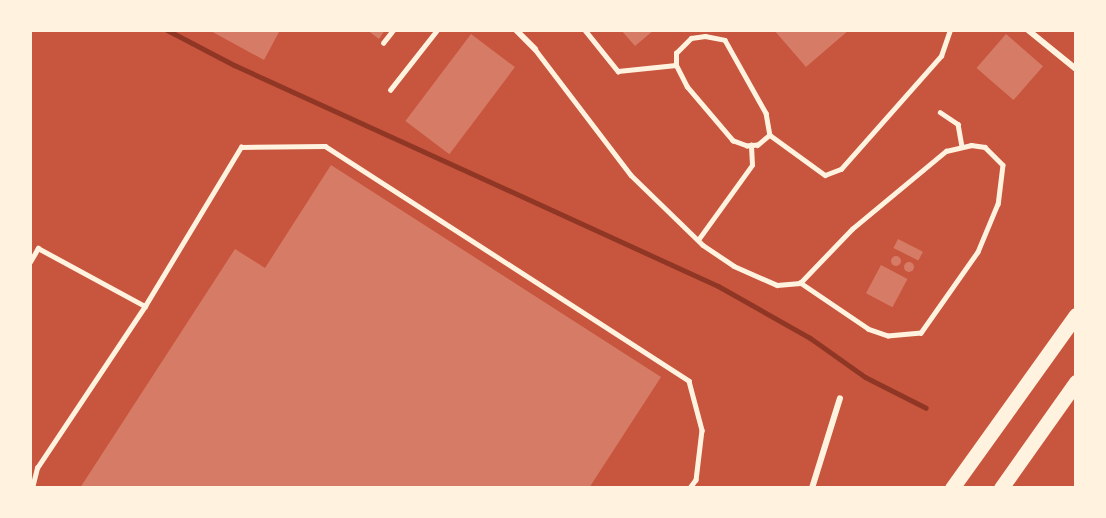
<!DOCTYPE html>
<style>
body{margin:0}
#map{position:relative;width:1106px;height:518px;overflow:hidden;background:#c8553d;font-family:Lato,sans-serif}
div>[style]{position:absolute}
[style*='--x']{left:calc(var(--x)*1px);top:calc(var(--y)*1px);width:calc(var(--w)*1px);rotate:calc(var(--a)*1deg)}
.stream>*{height:5px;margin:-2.5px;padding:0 2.5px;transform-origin:2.5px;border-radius:2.5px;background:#8f3625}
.building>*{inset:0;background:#d67c66;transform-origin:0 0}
.round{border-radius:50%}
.service>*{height:4.5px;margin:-2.25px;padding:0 2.25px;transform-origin:2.25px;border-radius:2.25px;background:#fff3e0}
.minor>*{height:6px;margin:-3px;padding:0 3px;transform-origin:3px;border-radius:3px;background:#fff3e0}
.motorway>*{height:15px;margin:-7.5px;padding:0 7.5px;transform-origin:7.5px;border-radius:7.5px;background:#fff3e0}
span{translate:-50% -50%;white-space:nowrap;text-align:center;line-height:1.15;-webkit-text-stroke:4.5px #fff3e0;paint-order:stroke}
.frame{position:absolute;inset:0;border:32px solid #fff3e0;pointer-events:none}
</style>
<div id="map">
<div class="stream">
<div style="--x:167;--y:30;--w:76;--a:27.6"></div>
<div style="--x:234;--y:65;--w:532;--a:24.54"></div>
<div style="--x:718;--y:286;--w:106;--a:29.5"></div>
<div style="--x:810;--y:338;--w:67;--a:35.3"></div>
<div style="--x:865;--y:377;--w:68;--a:26.9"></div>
</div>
<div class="building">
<div style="clip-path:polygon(209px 30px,280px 30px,264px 60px)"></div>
<div style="clip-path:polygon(367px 30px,385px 30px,379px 39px)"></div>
<div style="clip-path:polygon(621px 30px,654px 30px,635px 46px)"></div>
<div style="clip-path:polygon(774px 30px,849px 30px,806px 67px)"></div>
<div style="left:471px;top:34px;width:55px;height:109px;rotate:37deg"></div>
<div style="left:1006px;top:34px;width:49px;height:45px;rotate:41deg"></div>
<div style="clip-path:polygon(331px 165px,661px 377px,589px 488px,80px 488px,235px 249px,265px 268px)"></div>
<div style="left:898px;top:239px;width:28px;height:10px;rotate:27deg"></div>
<div class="round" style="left:891px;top:256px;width:10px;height:10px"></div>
<div class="round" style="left:904px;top:262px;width:10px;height:10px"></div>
<div style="left:881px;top:265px;width:30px;height:32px;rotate:28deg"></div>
</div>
<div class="service">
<div style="--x:585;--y:30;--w:53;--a:51.2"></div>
<div style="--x:618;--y:71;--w:58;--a:-5.9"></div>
<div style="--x:705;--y:36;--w:20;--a:11"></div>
<div style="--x:725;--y:40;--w:84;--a:60.7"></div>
<div style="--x:766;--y:113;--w:22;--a:80"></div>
<div style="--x:770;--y:135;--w:16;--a:140"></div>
<div style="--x:758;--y:145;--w:11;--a:175"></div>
<div style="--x:747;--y:146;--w:15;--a:-160"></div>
<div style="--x:733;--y:141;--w:71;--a:-130.4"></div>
<div style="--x:687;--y:87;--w:25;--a:-117"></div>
<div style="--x:676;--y:65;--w:12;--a:-90"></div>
<div style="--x:676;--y:53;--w:21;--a:-45"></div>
<div style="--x:691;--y:38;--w:14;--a:-8"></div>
<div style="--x:383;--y:43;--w:16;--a:-52"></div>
<div style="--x:535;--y:49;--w:158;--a:52.7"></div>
<div style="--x:631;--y:175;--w:100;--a:44.2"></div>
<div style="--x:703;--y:245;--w:37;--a:34"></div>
<div style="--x:734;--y:266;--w:47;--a:23.8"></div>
<div style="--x:777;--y:285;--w:23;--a:-5"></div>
<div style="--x:800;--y:283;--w:75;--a:-46.1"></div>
<div style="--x:852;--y:229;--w:122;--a:-39.7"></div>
<div style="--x:946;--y:151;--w:26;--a:-13"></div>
<div style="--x:971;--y:145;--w:14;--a:8"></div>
<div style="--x:985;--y:147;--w:25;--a:45"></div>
<div style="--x:1003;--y:165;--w:39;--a:97"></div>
<div style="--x:998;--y:204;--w:52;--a:112.6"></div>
<div style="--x:978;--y:252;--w:99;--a:125.1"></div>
<div style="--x:921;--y:333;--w:33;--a:175"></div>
<div style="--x:888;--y:336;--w:21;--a:-161"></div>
<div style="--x:868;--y:329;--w:82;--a:-145.9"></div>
<div style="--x:390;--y:90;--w:76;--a:-51.9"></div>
<div style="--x:940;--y:112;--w:22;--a:34"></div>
<div style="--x:958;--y:124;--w:23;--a:80"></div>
<div style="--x:770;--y:135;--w:68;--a:36"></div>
<div style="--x:825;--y:175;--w:17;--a:-21"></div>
<div style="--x:841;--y:169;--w:151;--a:-48.5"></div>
<div style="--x:941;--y:56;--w:28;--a:-71"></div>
<div style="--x:698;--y:240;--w:92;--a:-54.2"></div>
<div style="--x:752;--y:165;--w:20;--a:-93"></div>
<div style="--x:30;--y:262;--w:16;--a:-60"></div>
<div style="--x:38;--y:248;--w:122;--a:28.5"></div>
<div style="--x:32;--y:488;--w:21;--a:-76"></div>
<div style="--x:37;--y:468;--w:195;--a:-56.3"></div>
<div style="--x:145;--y:306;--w:186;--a:-58.9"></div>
<div style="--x:241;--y:147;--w:84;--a:-0.7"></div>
<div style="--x:325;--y:146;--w:433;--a:32.8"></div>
<div style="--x:689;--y:381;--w:51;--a:75.1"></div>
<div style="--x:702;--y:430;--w:50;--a:96.8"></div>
<div style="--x:696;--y:480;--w:10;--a:127"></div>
</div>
<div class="minor">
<div style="--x:516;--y:30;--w:27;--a:45"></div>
<div style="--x:1028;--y:30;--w:62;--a:39.1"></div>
<div style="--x:812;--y:488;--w:94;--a:-72.7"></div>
</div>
<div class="motorway">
<div style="--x:952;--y:488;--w:213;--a:-54.4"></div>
<div style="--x:1001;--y:488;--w:130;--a:-54.7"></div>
</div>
<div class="frame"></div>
</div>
